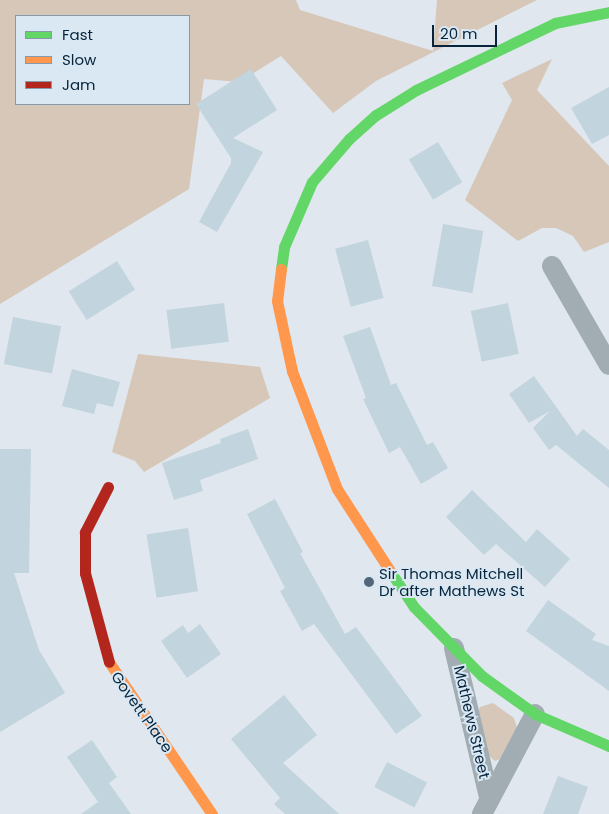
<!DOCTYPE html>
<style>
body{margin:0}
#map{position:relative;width:609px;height:814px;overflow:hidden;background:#e0e7ee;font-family:Poppins,sans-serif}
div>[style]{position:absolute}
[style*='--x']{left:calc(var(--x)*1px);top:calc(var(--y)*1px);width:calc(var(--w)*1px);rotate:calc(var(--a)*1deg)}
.green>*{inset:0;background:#d6c7b9}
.building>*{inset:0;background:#c2d4de;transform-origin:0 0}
.street>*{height:20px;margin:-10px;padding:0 10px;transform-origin:10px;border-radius:10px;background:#a2acb3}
.fast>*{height:11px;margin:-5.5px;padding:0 5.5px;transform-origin:5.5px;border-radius:5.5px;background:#63d668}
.slow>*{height:11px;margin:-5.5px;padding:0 5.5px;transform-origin:5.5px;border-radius:5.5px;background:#ff974d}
.jam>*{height:11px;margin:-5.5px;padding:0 5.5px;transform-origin:5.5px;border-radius:5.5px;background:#b3261e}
.dots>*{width:14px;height:14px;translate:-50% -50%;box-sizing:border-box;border:2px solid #dae8f4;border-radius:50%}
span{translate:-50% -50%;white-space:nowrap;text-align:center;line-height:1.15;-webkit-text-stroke:4px #dae8f4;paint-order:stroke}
.poi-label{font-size:15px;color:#06243b}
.left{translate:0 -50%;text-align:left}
.street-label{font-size:15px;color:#06243b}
.legend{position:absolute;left:15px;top:15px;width:175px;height:90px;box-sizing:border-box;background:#dae8f4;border:1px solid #859aaa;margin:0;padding:6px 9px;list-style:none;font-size:15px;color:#06243b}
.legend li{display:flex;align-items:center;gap:10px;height:25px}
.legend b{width:25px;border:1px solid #859aaa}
.scale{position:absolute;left:432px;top:25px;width:65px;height:22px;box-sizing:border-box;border:2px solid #06243b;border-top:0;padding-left:6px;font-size:15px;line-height:18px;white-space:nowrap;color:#06243b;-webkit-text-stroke:4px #dae8f4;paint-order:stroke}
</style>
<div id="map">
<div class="green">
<div style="clip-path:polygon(evenodd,0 0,296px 0,300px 10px,433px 51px,437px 0,537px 0,376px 81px,333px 113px,281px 56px,239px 82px,204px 79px,189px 189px,0 304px,0 0,16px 16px,189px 16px,189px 104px,16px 104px,16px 16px)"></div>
<div style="clip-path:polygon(552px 59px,537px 90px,609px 166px,609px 242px,584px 252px,573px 236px,556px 228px,542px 228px,518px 241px,465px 200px,512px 100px,502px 83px)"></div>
<div style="clip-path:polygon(138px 354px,260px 367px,270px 398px,144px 472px,135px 461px,112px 452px)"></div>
<div style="clip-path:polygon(493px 703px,514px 718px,517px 728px,500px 759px,495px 761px,488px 755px,477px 714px,480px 707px)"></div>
</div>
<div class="building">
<div style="clip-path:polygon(251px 69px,277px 110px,233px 138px,263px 152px,217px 232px,199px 222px,231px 163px,231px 158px,196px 104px)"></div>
<div style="clip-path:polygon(609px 87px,609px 135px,592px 144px,571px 108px)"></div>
<div style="left:438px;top:142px;width:47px;height:34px;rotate:59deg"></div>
<div style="left:443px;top:224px;width:41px;height:63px;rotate:10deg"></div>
<div style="left:368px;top:240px;width:60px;height:34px;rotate:75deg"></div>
<div style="left:117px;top:261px;width:34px;height:57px;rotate:58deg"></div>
<div style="left:224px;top:303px;width:39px;height:58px;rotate:83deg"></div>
<div style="left:508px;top:303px;width:52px;height:38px;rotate:78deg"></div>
<div style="left:13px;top:317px;width:49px;height:48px;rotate:11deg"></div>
<div style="clip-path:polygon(370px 327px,391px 385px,396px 383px,427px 445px,433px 442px,448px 468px,421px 484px,400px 447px,389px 453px,363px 399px,366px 398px,343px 336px)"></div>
<div style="clip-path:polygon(72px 369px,120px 382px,113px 407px,97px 403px,94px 414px,62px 406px)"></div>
<div style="clip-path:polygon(534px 376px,577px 436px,583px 429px,609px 450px,609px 488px,556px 445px,549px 450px,533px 428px,550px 411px,529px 423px,509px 394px)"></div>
<div style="clip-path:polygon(248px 429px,258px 459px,200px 480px,203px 491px,174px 500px,162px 463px,221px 443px,220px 439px)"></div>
<div style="clip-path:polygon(0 449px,31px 449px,29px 573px,14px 573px,39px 650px,65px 693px,0 732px)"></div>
<div style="clip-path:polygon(472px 490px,526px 542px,537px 529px,570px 559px,545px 587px,496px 544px,484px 555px,446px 517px)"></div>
<div style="clip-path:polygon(275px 499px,303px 552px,300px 553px,345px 634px,356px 627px,422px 716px,396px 734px,314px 624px,302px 631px,280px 591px,285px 588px,247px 514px)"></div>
<div style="left:188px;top:528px;width:64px;height:42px;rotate:81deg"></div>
<div style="clip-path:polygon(548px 600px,596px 634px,592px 640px,609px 646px,609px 691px,526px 631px)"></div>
<div style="clip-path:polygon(200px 624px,221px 654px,187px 678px,161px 641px,183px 625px,188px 633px)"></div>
<div style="clip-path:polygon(284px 695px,317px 735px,283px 763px,339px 814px,285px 814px,274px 804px,280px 798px,231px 739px)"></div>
<div style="clip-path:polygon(92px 740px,117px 777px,109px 783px,131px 814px,81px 814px,98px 802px,67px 757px)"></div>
<div style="left:387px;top:762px;width:45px;height:28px;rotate:27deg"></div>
<div style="clip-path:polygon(558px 776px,588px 787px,578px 814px,543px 814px)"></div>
</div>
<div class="street">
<div style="--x:552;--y:266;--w:114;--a:60.1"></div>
<div style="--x:454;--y:648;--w:153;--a:76.8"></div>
<div style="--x:482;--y:814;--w:113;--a:-62.1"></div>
</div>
<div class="fast">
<div style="--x:281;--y:269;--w:22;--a:-82"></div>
<div style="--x:284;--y:247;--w:71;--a:-66.7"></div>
<div style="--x:312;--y:182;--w:57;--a:-49.3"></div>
<div style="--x:349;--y:139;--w:36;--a:-42"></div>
<div style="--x:376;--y:115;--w:47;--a:-32"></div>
<div style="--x:416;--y:90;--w:154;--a:-25.7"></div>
<div style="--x:555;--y:23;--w:55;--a:-11.5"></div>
<div style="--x:390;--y:571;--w:43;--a:56.3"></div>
<div style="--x:414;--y:607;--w:97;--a:45.4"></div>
<div style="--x:482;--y:676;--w:65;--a:35.6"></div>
<div style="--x:535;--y:714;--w:81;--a:23.4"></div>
</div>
<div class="slow">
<div style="--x:281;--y:269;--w:32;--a:97"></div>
<div style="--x:277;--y:301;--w:72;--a:77.9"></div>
<div style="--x:292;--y:371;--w:126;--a:69.1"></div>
<div style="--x:337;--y:489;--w:98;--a:57.1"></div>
<div style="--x:109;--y:662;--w:184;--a:55.9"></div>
</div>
<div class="jam">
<div style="--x:108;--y:487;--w:51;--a:117.1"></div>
<div style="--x:85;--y:532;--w:41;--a:90"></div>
<div style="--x:85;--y:573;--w:92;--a:74.9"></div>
</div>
<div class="dots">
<div style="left:369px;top:582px;background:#52687a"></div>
</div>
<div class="poi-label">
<span class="left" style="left:379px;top:582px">Sir Thomas Mitchell<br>Dr after Mathews St</span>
</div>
<div class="street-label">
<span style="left:142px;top:712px;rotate:55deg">Govett Place</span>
<span style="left:472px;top:722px;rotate:77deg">Mathews Street</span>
</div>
<ul class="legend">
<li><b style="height:6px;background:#63d668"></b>Fast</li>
<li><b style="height:6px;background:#ff974d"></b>Slow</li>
<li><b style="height:6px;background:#b3261e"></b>Jam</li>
</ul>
<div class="scale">20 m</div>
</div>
